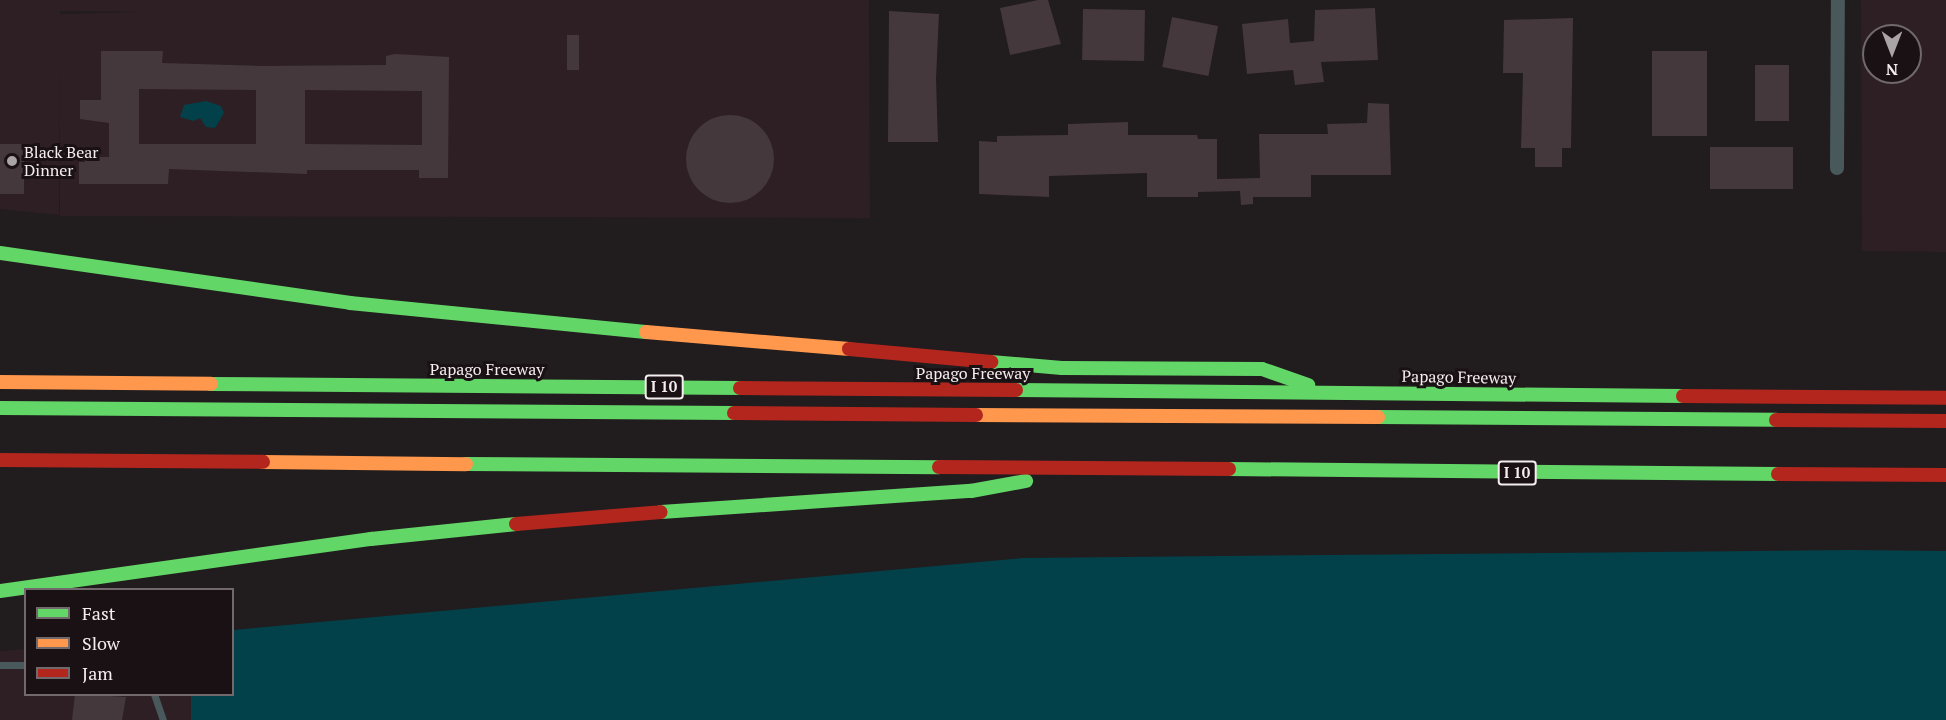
<!DOCTYPE html>
<style>
body{margin:0}
#map{position:relative;width:1946px;height:720px;overflow:hidden;background:#211c1d;font-family:"PT Serif",serif}
div>[style]{position:absolute}
[style*='--x']{left:calc(var(--x)*1px);top:calc(var(--y)*1px);width:calc(var(--w)*1px);rotate:calc(var(--a)*1deg)}
.built>*{inset:0;background:#2e1f24}
.water>*{inset:0;background:#03414a}
.building>*{inset:0;background:#44383d;transform-origin:0 0}
.round{border-radius:50%}
.lane>*{height:7px;margin:-3.5px;padding:0 3.5px;transform-origin:3.5px;border-radius:3.5px;background:#48585b}
.street>*{height:14px;margin:-7px;padding:0 7px;transform-origin:7px;border-radius:7px;background:#48585b}
.fast>*{height:14px;margin:-7px;padding:0 7px;transform-origin:7px;border-radius:7px;background:#63d668}
.slow>*{height:14px;margin:-7px;padding:0 7px;transform-origin:7px;border-radius:7px;background:#ff974d}
.jam>*{height:14px;margin:-7px;padding:0 7px;transform-origin:7px;border-radius:7px;background:#b3261e}
.dots>*{width:16px;height:16px;translate:-50% -50%;box-sizing:border-box;border:3px solid #191113;border-radius:50%}
span{translate:-50% -50%;white-space:nowrap;text-align:center;line-height:1.15;-webkit-text-stroke:6px #191113;paint-order:stroke}
.shield-label span{padding:2px 4px;background:#191113;border:2px solid;border-radius:4px;-webkit-text-stroke-width:0}
.shield-label{font-size:15px;color:#f5eef0;font-weight:700}
.poi-label{font-size:16px;color:#f5eef0}
.left{translate:0 -50%;text-align:left}
.street-label{font-size:16px;color:#f5eef0}
.legend{position:absolute;left:24px;top:588px;width:210px;height:108px;box-sizing:border-box;background:#191113;border:2px solid #71696b;margin:0;padding:8px 10px;list-style:none;font-size:18px;color:#f5eef0}
.legend li{display:flex;align-items:center;gap:12px;height:30px}
.legend b{width:30px;border:2px solid #71696b}
.north{position:absolute;left:1862px;top:24px;width:60px;height:60px;box-sizing:border-box;background:#191113;border:2px solid #71696b;border-radius:50%;rotate:180deg;font-size:16px;font-weight:700;line-height:24px;text-align:center;color:#f5eef0}
.north::after{content:'';display:block;margin:auto;width:21px;height:27px;background:#aba4a6;clip-path:polygon(50% 0,100% 100%,50% 72%,0 100%)}
</style>
<div id="map">
<div class="built">
<div style="clip-path:polygon(evenodd,0 0,869px 0,870px 218px,60px 216px,60px 61px,59px 215px,0 209px,0 0,60px 11px,142px 12px,143px 12px,60px 14px,60px 11px)"></div>
<div style="clip-path:polygon(evenodd,1861px 0,1946px 0,1946px 252px,1862px 251px,1861px 0,1874px 36px,1910px 36px,1910px 72px,1874px 72px,1874px 36px)"></div>
<div style="clip-path:polygon(25px 649px,26px 694px,191px 695px,191px 720px,0 720px,0 651px)"></div>
</div>
<div class="water">
<div style="clip-path:polygon(206px 101px,221px 106px,224px 113px,215px 128px,206px 127px,200px 118px,193px 121px,180px 117px,184px 105px)"></div>
<div style="clip-path:polygon(1850px 550px,1946px 551px,1946px 720px,191px 720px,191px 695px,232px 694px,233px 630px,1023px 558px)"></div>
</div>
<div class="building">
<div style="clip-path:polygon(1038px 0,1048px 0,1061px 44px,1010px 55px,1000px 8px)"></div>
<div style="clip-path:polygon(1375px 8px,1378px 60px,1321px 62px,1324px 82px,1295px 85px,1293px 70px,1247px 74px,1242px 24px,1288px 19px,1290px 43px,1314px 41px,1315px 10px)"></div>
<div style="left:1083px;top:9px;width:62px;height:51px;rotate:1deg"></div>
<div style="clip-path:polygon(889px 11px,939px 14px,936px 79px,938px 142px,888px 142px)"></div>
<div style="left:1172px;top:17px;width:47px;height:51px;rotate:11deg"></div>
<div style="clip-path:polygon(1573px 18px,1571px 148px,1562px 148px,1562px 167px,1535px 167px,1535px 148px,1521px 148px,1523px 73px,1503px 73px,1504px 20px)"></div>
<div style="left:567px;top:35px;width:12px;height:35px"></div>
<div style="clip-path:polygon(evenodd,101px 51px,163px 51px,162px 63px,261px 66px,386px 65px,386px 56px,395px 54px,449px 57px,448px 178px,419px 178px,419px 170px,307px 170px,307px 174px,169px 169px,168px 184px,79px 184px,79px 162px,85px 162px,85px 157px,109px 157px,109px 123px,80px 119px,80px 100px,101px 100px,101px 51px,139px 89px,256px 90px,256px 144px,139px 144px,139px 89px,101px 51px,305px 90px,422px 91px,422px 145px,305px 144px,305px 90px)"></div>
<div style="left:1652px;top:51px;width:55px;height:85px"></div>
<div style="left:1755px;top:65px;width:34px;height:56px"></div>
<div style="clip-path:polygon(1368px 103px,1389px 104px,1391px 175px,1311px 175px,1311px 197px,1253px 197px,1253px 204px,1241px 205px,1240px 191px,1198px 192px,1198px 197px,1147px 197px,1147px 173px,1049px 176px,1049px 197px,979px 194px,979px 141px,997px 142px,997px 136px,1068px 135px,1068px 124px,1128px 122px,1128px 135px,1197px 135px,1198px 139px,1217px 139px,1217px 179px,1260px 178px,1259px 134px,1328px 134px,1327px 124px,1367px 123px)"></div>
<div class="round" style="left:686px;top:115px;width:88px;height:88px"></div>
<div style="left:24px;top:144px;width:50px;height:24px;rotate:90deg"></div>
<div style="left:1793px;top:147px;width:42px;height:83px;rotate:90deg"></div>
<div style="clip-path:polygon(75px 694px,126px 697px,122px 720px,72px 720px)"></div>
</div>
<div class="lane">
<div style="--x:0;--y:665;--w:26;--a:0"></div>
<div style="--x:154;--y:694;--w:28;--a:71"></div>
</div>
<div class="street">
<div style="--x:1837;--y:168;--w:168;--a:-89.7"></div>
</div>
<div class="fast">
<div style="--x:0;--y:253;--w:354;--a:8.1"></div>
<div style="--x:350;--y:303;--w:297;--a:5.6"></div>
<div style="--x:991;--y:362;--w:71;--a:4.8"></div>
<div style="--x:1062;--y:368;--w:200;--a:0.3"></div>
<div style="--x:1262;--y:369;--w:49;--a:19.2"></div>
<div style="--x:211;--y:384;--w:529;--a:0.43"></div>
<div style="--x:1016;--y:390;--w:667;--a:0.52"></div>
<div style="--x:0;--y:408;--w:734;--a:0.39"></div>
<div style="--x:1378;--y:417;--w:398;--a:0.4"></div>
<div style="--x:466;--y:464;--w:473;--a:0.4"></div>
<div style="--x:1229;--y:469;--w:549;--a:0.52"></div>
<div style="--x:661;--y:512;--w:311;--a:-3.9"></div>
<div style="--x:971;--y:491;--w:56;--a:-10.3"></div>
<div style="--x:0;--y:591;--w:375;--a:-8"></div>
<div style="--x:371;--y:539;--w:146;--a:-5.9"></div>
</div>
<div class="slow">
<div style="--x:646;--y:332;--w:204;--a:4.8"></div>
<div style="--x:0;--y:382;--w:211;--a:0.5"></div>
<div style="--x:976;--y:415;--w:402;--a:0.3"></div>
<div style="--x:263;--y:462;--w:203;--a:0.6"></div>
</div>
<div class="jam">
<div style="--x:849;--y:349;--w:143;--a:5.2"></div>
<div style="--x:740;--y:388;--w:276;--a:0.4"></div>
<div style="--x:1683;--y:396;--w:263;--a:0.4"></div>
<div style="--x:734;--y:413;--w:242;--a:0.5"></div>
<div style="--x:1776;--y:420;--w:170;--a:0.3"></div>
<div style="--x:0;--y:460;--w:263;--a:0.4"></div>
<div style="--x:939;--y:467;--w:290;--a:0.4"></div>
<div style="--x:1778;--y:474;--w:168;--a:0.3"></div>
<div style="--x:516;--y:524;--w:145;--a:-4.7"></div>
</div>
<div class="dots">
<div style="left:12px;top:161px;background:#aba4a6"></div>
</div>
<div class="shield-label">
<span style="left:664px;top:387px">I 10</span>
<span style="left:1517px;top:473px">I 10</span>
</div>
<div class="poi-label">
<span class="left" style="left:24px;top:161px">Black Bear<br>Dinner</span>
</div>
<div class="street-label">
<span style="left:487px;top:369px">Papago Freeway</span>
<span style="left:973px;top:373px">Papago Freeway</span>
<span style="left:1459px;top:377px;rotate:1deg">Papago Freeway</span>
</div>
<ul class="legend">
<li><b style="height:8px;background:#63d668"></b>Fast</li>
<li><b style="height:8px;background:#ff974d"></b>Slow</li>
<li><b style="height:8px;background:#b3261e"></b>Jam</li>
</ul>
<div class="north">N</div>
</div>
